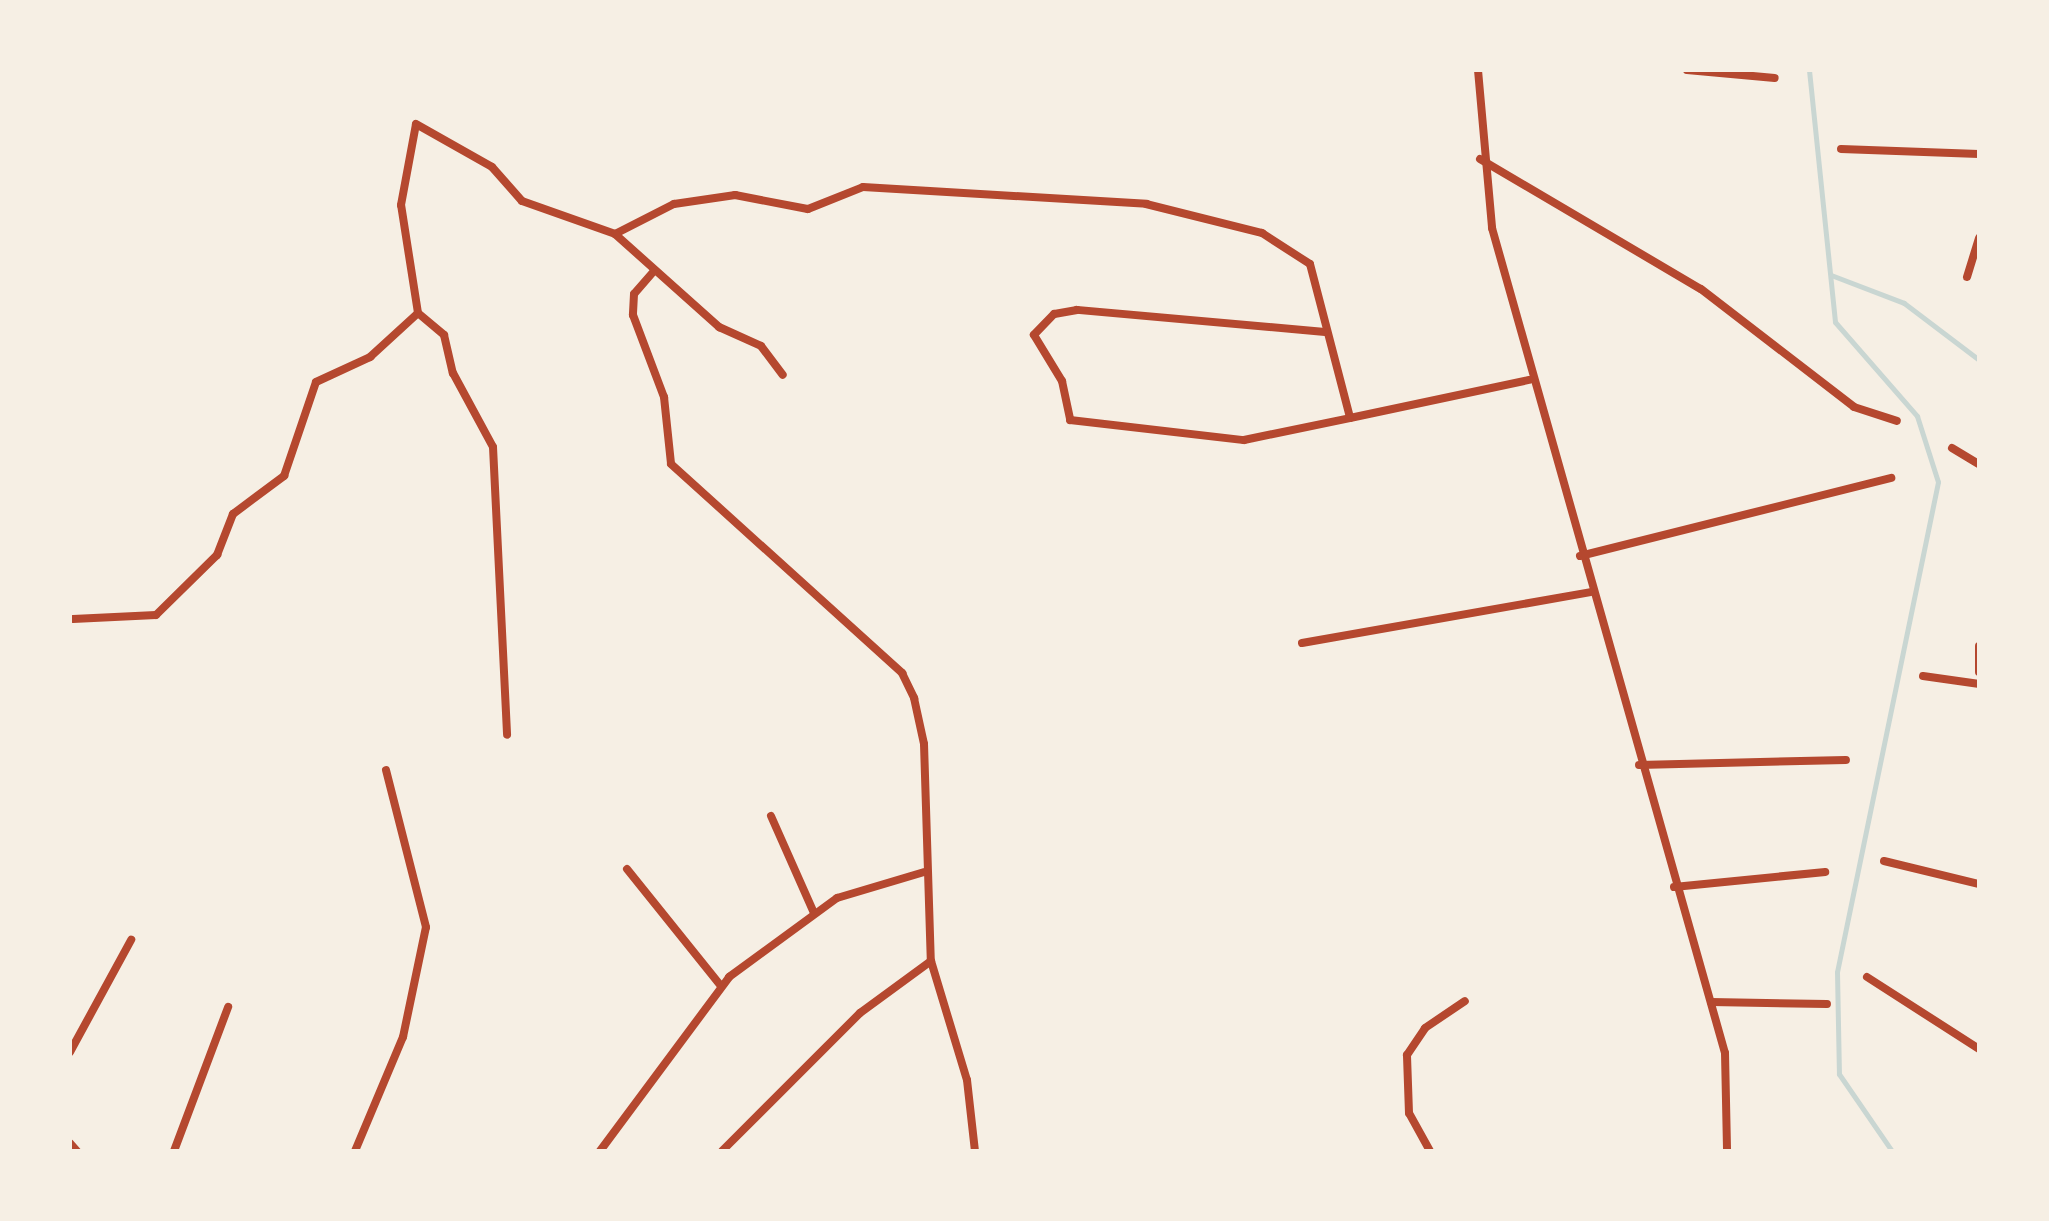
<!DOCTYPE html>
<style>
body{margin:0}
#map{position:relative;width:2049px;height:1221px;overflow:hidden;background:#f6efe4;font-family:Cabin,sans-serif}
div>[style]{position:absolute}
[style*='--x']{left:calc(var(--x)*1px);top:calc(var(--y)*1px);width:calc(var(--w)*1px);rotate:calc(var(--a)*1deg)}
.stream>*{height:5px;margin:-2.5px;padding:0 2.5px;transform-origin:2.5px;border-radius:2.5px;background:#c9d6d2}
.minor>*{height:8px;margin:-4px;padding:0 4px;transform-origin:4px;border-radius:4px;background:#b5482f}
span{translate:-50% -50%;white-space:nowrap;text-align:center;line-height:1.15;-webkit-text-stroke:8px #f6efe4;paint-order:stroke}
.frame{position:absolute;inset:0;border:72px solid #f6efe4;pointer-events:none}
</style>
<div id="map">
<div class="stream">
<div style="--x:1809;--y:70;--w:253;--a:84.1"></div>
<div style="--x:1835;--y:322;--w:125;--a:48.9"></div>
<div style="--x:1917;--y:416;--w:69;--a:72.3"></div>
<div style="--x:1938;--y:482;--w:500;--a:101.65"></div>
<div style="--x:1837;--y:972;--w:102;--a:88.9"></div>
<div style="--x:1839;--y:1074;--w:93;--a:55.5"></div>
<div style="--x:1831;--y:275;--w:78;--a:21"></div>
<div style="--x:1904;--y:303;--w:94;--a:37.2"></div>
</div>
<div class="minor">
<div style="--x:1478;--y:70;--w:159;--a:84.9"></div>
<div style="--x:1492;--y:228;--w:857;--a:74.23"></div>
<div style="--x:1725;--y:1053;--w:98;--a:88.8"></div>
<div style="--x:1687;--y:70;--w:88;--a:5.2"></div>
<div style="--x:1841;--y:149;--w:138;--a:2.1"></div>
<div style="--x:1480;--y:159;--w:256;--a:30.5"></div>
<div style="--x:1701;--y:289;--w:193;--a:37.6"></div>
<div style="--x:1854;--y:407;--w:45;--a:18"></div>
<div style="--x:615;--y:234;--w:66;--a:-27"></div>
<div style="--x:674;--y:204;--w:62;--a:-8.4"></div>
<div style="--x:735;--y:195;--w:74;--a:10.9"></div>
<div style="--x:808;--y:209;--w:59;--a:-21.8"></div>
<div style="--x:863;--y:187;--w:284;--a:3.4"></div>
<div style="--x:1146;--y:204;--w:120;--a:14"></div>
<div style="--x:1262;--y:233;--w:57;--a:32.9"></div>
<div style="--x:1310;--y:264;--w:159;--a:75.4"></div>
<div style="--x:1350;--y:418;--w:183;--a:-12"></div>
<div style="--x:654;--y:271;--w:30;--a:131"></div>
<div style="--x:634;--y:294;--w:21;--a:93"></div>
<div style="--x:633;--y:315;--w:88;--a:69.3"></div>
<div style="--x:664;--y:397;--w:67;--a:84"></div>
<div style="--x:671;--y:464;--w:312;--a:42.1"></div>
<div style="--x:902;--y:673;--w:28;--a:64"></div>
<div style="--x:914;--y:698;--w:47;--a:77.7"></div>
<div style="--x:924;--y:744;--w:217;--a:88.2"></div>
<div style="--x:931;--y:961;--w:124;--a:73.2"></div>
<div style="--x:967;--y:1080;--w:71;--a:83.6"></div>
<div style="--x:1967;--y:277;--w:41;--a:-72.9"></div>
<div style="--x:418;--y:313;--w:34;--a:40"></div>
<div style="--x:444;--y:335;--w:39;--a:77"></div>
<div style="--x:453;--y:373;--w:84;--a:61.6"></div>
<div style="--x:493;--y:447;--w:288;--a:87.2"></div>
<div style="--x:1325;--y:332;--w:249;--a:-174.9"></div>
<div style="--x:1077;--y:310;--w:23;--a:170"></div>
<div style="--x:1054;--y:314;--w:29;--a:134"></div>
<div style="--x:1034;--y:335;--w:54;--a:58.7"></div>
<div style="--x:1062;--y:381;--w:40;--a:78"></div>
<div style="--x:1070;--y:420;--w:175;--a:6.6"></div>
<div style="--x:1244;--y:440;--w:108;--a:-11.7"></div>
<div style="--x:1952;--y:448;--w:31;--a:31"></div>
<div style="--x:1580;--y:556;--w:321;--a:-14.1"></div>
<div style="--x:73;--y:619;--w:83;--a:-2.8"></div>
<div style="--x:156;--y:615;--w:86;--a:-44.5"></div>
<div style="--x:217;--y:555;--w:44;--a:-68.7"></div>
<div style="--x:233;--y:514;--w:64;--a:-36.7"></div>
<div style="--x:284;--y:476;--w:99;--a:-71.2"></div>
<div style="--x:316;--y:382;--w:60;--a:-24.8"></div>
<div style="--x:370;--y:357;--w:65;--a:-42.5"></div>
<div style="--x:418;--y:313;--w:109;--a:-98.9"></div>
<div style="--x:401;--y:205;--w:82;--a:-79.5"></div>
<div style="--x:416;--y:124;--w:87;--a:29.5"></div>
<div style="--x:492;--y:167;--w:45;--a:48.6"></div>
<div style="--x:522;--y:201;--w:99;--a:19.5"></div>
<div style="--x:615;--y:234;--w:140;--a:41.8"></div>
<div style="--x:719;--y:327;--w:46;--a:24.3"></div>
<div style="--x:761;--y:346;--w:36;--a:53"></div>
<div style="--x:1302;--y:643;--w:293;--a:-10"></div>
<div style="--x:1979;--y:646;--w:26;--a:90"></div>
<div style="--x:1923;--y:676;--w:57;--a:8.1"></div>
<div style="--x:1639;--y:765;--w:207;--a:-1.4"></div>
<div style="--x:771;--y:816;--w:106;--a:66.1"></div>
<div style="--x:1884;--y:861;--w:98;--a:13.6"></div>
<div style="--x:627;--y:869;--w:150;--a:51.2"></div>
<div style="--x:1674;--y:887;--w:152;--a:-5.7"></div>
<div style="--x:1867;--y:977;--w:133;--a:32.7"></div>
<div style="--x:1711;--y:1002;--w:116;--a:1"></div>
<div style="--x:70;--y:1052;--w:128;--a:-61.4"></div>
<div style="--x:70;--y:1143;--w:11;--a:49"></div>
<div style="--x:174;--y:1151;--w:154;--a:-69.4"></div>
<div style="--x:355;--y:1151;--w:124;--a:-67.2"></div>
<div style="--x:403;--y:1037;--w:112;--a:-78.2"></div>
<div style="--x:426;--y:927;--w:162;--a:-104.3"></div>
<div style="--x:600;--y:1151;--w:217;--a:-53.4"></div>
<div style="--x:729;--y:977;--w:134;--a:-36.2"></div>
<div style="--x:837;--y:898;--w:91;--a:-16.6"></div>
<div style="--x:722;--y:1151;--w:195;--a:-45"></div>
<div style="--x:860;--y:1013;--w:88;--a:-36.2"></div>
<div style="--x:1430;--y:1151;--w:43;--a:-118.9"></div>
<div style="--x:1409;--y:1113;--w:58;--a:-92"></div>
<div style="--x:1407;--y:1055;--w:32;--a:-56"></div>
<div style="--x:1425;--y:1028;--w:48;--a:-34"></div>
</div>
<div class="frame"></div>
</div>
